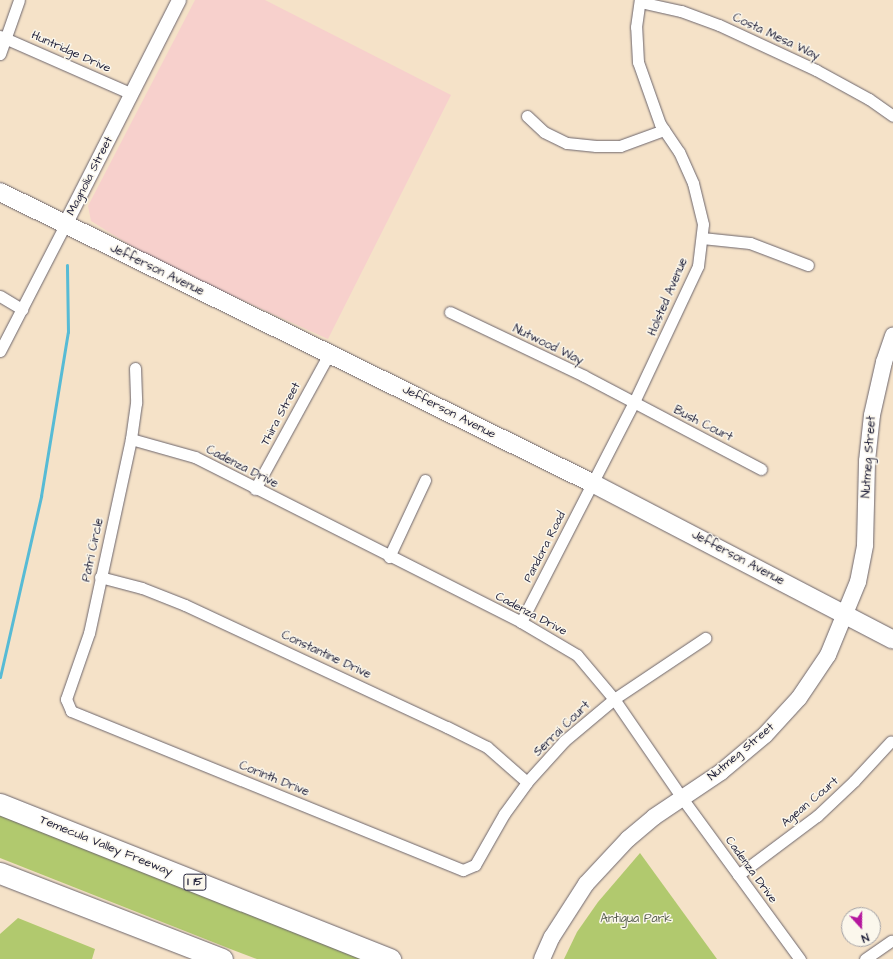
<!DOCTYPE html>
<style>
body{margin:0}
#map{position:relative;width:893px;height:959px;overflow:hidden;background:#f5e2c8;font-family:"Architects Daughter",sans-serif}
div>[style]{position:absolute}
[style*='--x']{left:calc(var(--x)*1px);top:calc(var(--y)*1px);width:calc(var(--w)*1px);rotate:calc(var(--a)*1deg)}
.built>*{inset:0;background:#f7d0cc}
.green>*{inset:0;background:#b1c96e}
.stream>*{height:3px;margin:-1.5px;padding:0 1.5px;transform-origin:1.5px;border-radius:1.5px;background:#57bbd5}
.roads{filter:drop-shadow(0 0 1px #6c656c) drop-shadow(0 0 1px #6c656c)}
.minor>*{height:11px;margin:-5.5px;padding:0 5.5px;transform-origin:5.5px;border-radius:5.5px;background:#fff}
.tertiary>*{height:14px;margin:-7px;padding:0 7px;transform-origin:7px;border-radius:7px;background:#fff}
.secondary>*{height:16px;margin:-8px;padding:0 8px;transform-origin:8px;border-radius:8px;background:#fff}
.primary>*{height:18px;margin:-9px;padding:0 9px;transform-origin:9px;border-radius:9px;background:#fff}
.motorway>*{height:21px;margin:-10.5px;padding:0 10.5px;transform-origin:10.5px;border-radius:10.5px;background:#fff}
span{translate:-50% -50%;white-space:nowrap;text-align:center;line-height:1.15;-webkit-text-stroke:3px #fbf7ec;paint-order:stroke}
.shield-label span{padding:1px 3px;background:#fbf7ec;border:1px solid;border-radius:3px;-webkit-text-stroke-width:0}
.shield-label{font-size:11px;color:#22223b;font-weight:700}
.street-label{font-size:12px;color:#22223b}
.park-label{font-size:12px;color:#545c4d}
.north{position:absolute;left:841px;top:907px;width:40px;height:40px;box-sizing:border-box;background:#fbf7ec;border:1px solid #a4a2a5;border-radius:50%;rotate:159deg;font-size:11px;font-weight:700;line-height:16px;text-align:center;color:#22223b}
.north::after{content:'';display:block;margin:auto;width:14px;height:18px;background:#b5179e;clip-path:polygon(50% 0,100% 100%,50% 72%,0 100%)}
</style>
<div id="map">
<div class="built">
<div style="clip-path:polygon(195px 0,265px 0,451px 95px,328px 339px,156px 261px,91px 221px,88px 206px)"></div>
</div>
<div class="green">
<div style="clip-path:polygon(0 815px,366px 959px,257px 959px,233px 950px,0 858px)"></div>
<div style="clip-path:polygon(640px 853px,717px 959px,564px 959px,577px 932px,598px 902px)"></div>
<div style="clip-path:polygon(18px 918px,95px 949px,92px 959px,0 959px,0 934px)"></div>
</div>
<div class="stream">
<div style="--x:0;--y:677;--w:186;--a:-77.2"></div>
<div style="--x:41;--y:496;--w:166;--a:-80.7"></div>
<div style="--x:68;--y:332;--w:67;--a:-90.9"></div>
</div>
<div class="roads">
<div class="minor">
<div style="--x:640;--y:2;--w:42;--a:12.4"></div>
<div style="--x:681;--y:11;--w:40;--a:20.2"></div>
<div style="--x:719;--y:25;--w:107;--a:24.9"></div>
<div style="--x:816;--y:70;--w:60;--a:28.7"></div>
<div style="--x:869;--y:99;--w:29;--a:35"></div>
<div style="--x:0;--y:36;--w:144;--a:23.7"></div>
<div style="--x:0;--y:54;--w:57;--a:-70.6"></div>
<div style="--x:527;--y:116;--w:23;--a:43"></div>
<div style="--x:544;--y:132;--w:25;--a:26"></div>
<div style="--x:567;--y:143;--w:29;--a:6"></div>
<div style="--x:596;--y:146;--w:24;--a:0"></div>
<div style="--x:620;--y:146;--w:47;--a:-20"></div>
<div style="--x:702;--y:238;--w:48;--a:5.9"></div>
<div style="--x:750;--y:243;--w:62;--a:20.8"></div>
<div style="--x:0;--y:296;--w:26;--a:31"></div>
<div style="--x:450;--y:312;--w:148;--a:25.5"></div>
<div style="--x:584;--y:376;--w:200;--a:27.7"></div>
<div style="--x:0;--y:351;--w:142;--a:-62.7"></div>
<div style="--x:135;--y:368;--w:35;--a:88"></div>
<div style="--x:136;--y:403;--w:36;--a:98"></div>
<div style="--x:131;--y:439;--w:198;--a:102.2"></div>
<div style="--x:89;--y:633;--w:70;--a:109.2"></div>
<div style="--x:66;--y:699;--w:13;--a:67"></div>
<div style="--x:71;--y:711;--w:423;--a:22.1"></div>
<div style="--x:463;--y:870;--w:13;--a:-23"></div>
<div style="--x:475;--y:865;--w:59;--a:-60.4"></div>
<div style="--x:504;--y:814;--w:39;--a:-54"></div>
<div style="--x:527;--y:782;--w:55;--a:-47.9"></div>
<div style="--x:564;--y:741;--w:65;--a:-40"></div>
<div style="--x:614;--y:699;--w:110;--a:-33.8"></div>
<div style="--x:131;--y:439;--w:66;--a:15.7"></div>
<div style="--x:195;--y:457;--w:365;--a:26.8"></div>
<div style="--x:521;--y:622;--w:65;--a:30.5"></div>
<div style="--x:577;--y:655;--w:57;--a:49.9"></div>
<div style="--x:614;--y:699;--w:120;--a:55.5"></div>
<div style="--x:682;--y:798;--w:200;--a:53.8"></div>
<div style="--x:255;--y:489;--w:156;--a:-61.3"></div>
<div style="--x:389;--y:557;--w:85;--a:-64.9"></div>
<div style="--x:100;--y:577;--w:43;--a:14.7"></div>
<div style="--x:142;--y:588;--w:46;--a:21.6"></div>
<div style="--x:185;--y:605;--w:289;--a:25"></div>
<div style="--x:447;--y:727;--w:45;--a:26.6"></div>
<div style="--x:487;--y:747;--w:53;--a:41.2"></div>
<div style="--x:521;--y:622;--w:247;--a:-62.8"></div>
<div style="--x:634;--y:402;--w:150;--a:-64.8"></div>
<div style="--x:698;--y:266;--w:42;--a:-83.2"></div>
<div style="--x:703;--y:224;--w:42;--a:-103.7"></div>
<div style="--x:693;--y:183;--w:34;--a:-114"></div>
<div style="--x:679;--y:152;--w:34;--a:-124"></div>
<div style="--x:660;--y:124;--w:66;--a:-109.5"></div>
<div style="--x:638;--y:62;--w:35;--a:-93"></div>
<div style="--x:636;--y:27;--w:27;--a:-82"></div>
<div style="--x:738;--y:875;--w:99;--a:-36.8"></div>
<div style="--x:817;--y:816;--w:51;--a:-43.4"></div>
<div style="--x:854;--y:781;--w:54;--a:-47.2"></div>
<div style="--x:865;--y:959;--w:32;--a:-35"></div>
</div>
<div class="tertiary">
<div style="--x:65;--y:225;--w:252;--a:-63.1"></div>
</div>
<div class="secondary">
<div style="--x:542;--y:959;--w:24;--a:-66"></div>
<div style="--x:552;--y:937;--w:63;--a:-57.3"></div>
<div style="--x:586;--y:884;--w:62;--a:-47"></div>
<div style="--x:628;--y:839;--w:34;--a:-40"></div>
<div style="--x:654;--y:817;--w:81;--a:-33.9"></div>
<div style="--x:721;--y:772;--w:57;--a:-40.1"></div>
<div style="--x:765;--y:735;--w:50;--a:-47.4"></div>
<div style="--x:799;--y:698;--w:52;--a:-56"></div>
<div style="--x:828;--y:655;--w:79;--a:-67.7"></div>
<div style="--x:858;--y:582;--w:38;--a:-79"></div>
<div style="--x:865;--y:545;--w:84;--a:-88.6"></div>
<div style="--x:867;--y:461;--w:46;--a:-83.8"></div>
<div style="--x:872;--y:415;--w:54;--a:-77.2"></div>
<div style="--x:884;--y:362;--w:28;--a:-71"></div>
</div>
<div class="primary">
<div style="--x:0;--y:192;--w:660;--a:26.18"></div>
<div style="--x:592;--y:483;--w:339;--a:27.5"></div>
</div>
<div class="motorway">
<div style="--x:0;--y:804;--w:420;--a:21.7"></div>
<div style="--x:0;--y:873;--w:238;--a:21.2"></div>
</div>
</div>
<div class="shield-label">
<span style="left:195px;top:882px">I 15</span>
</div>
<div class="street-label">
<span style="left:776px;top:37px;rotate:25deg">Costa Mesa Way</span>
<span style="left:71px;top:52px;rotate:24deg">Huntridge Drive</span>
<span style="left:90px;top:176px;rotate:-63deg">Magnolia Street</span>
<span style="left:157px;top:270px;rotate:26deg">Jefferson Avenue</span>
<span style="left:668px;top:297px;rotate:-67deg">Holsted Avenue</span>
<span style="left:548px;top:345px;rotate:26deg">Nutwood Way</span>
<span style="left:449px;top:412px;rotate:27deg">Jefferson Avenue</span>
<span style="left:281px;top:414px;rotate:-62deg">Thira Street</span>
<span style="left:703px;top:424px;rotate:27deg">Bush Court</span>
<span style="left:869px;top:457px;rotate:-86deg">Nutmeg Street</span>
<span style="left:242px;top:467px;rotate:27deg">Cadenza Drive</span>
<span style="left:545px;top:547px;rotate:-63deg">Pandora Road</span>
<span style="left:93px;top:550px;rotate:-78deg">Patri Circle</span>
<span style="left:738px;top:558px;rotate:28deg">Jefferson Avenue</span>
<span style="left:531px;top:614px;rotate:28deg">Cadenza Drive</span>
<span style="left:326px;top:655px;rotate:25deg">Constantine Drive</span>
<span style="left:562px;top:729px;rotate:-44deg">Serrai Court</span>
<span style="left:741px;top:752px;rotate:-40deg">Nutmeg Street</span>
<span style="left:274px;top:779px;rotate:22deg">Corinth Drive</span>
<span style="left:810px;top:802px;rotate:-40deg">Agean Court</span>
<span style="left:106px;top:846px;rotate:22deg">Temecula Valley Freeway</span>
<span style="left:751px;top:870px;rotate:54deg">Cadenza Drive</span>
</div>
<div class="park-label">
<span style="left:636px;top:919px">Antigua Park</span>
</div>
<div class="north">N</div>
</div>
